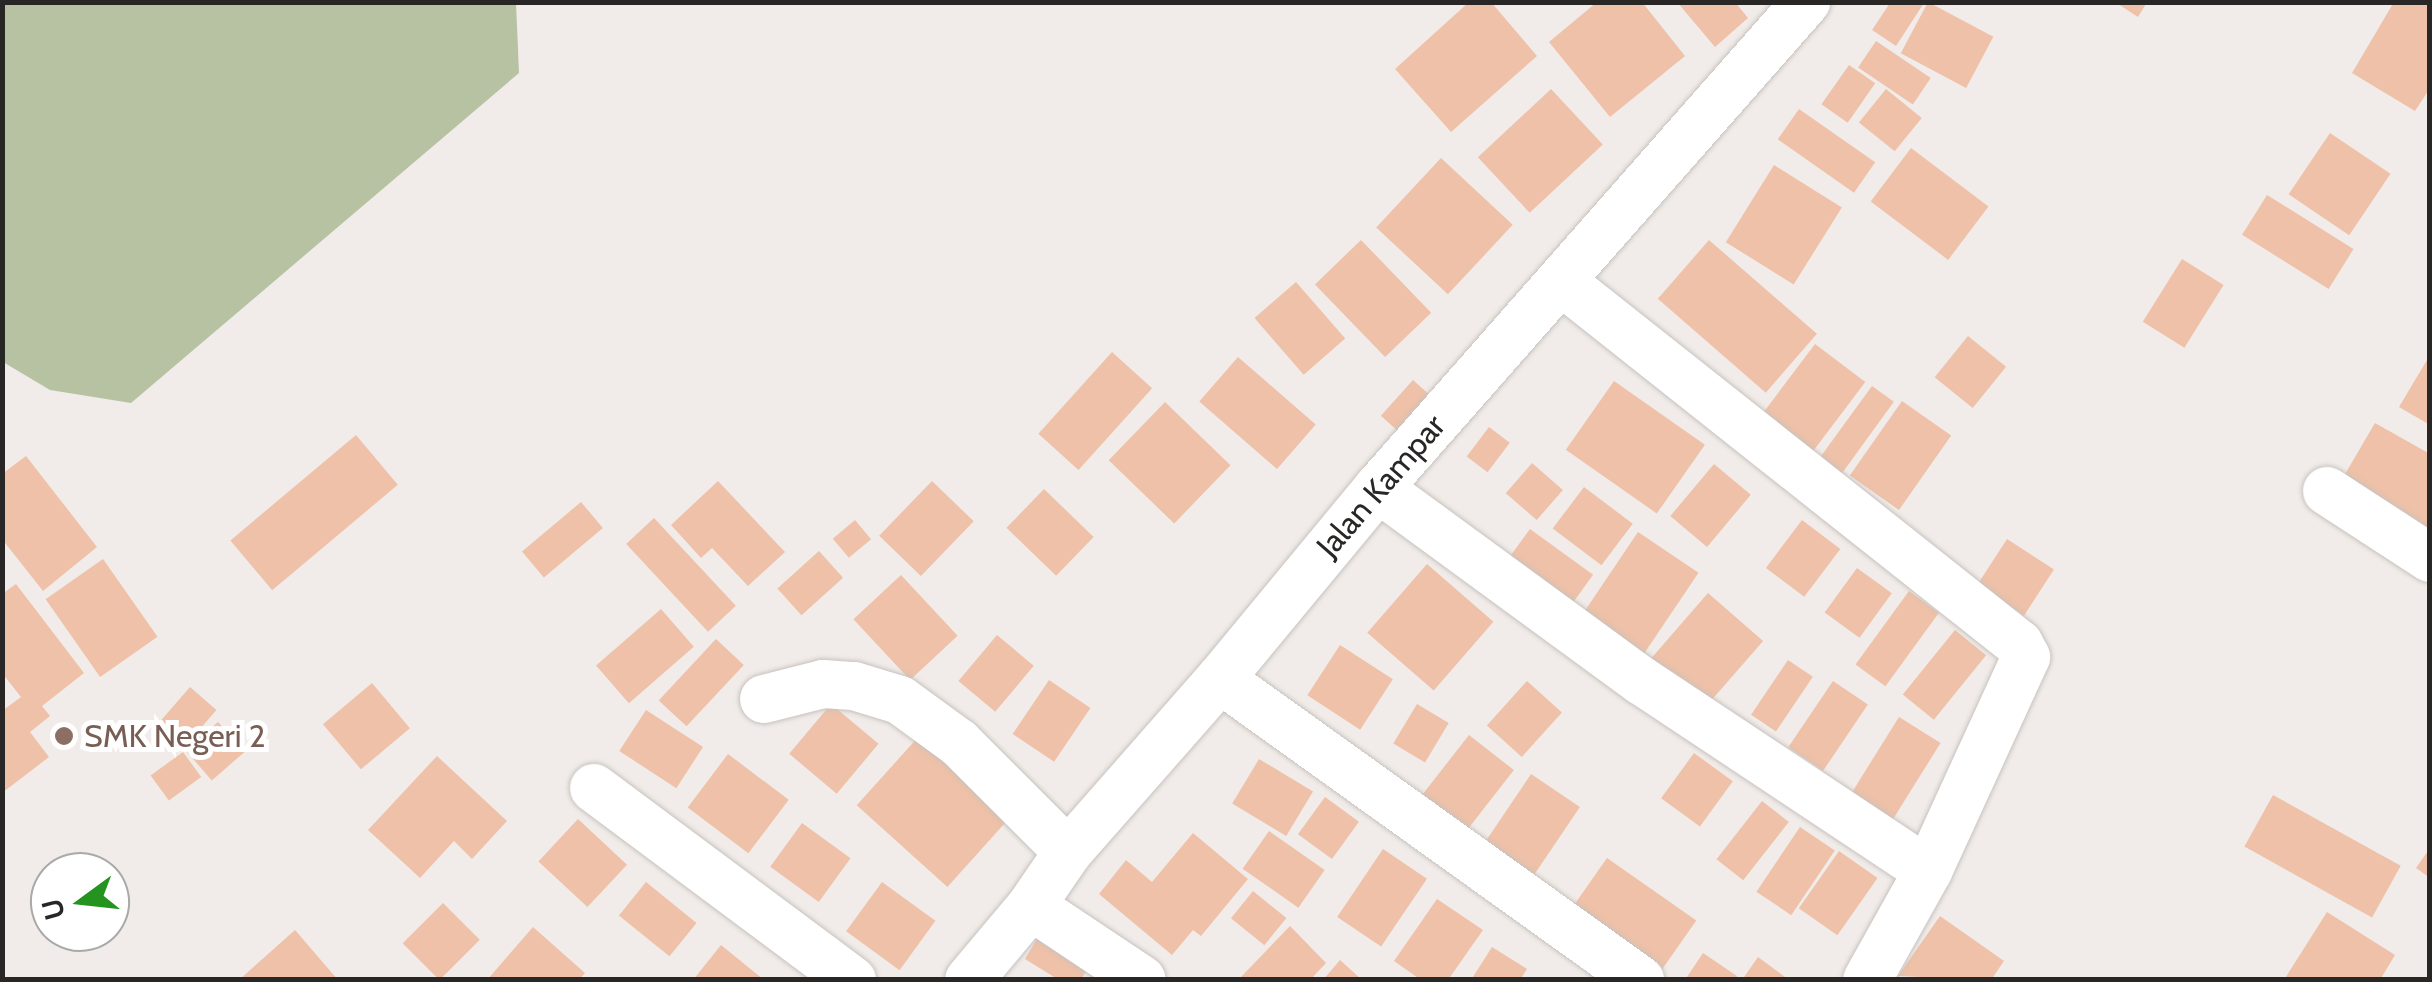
<!DOCTYPE html>
<style>
body{margin:0}
#map{position:relative;width:2432px;height:982px;overflow:hidden;background:#f1ece9;font-family:Cabin,sans-serif}
div>[style]{position:absolute}
[style*='--x']{left:calc(var(--x)*1px);top:calc(var(--y)*1px);width:calc(var(--w)*1px);rotate:calc(var(--a)*1deg)}
.green>*{inset:0;background:#b6c2a1}
.building>*{inset:0;background:#eec1a8;transform-origin:0 0}
.roads{filter:drop-shadow(0 0 2px #c8c2bf) drop-shadow(0 0 2px #c8c2bf)}
.minor>*{height:48px;margin:-24px;padding:0 24px;transform-origin:24px;border-radius:24px;background:#fff}
.dots>*{width:28px;height:28px;translate:-50% -50%;box-sizing:border-box;border:5px solid #fff;border-radius:50%}
span{translate:-50% -50%;white-space:nowrap;text-align:center;line-height:1.15;-webkit-text-stroke:10px #fff;paint-order:stroke}
.street-label{font-size:32px;color:#292726}
.education-label{font-size:32px;color:#785e54}
.left{translate:0 -50%;text-align:left}
.frame{position:absolute;inset:0;border:5px solid #292726;pointer-events:none}
.north{position:absolute;left:30px;top:852px;width:100px;height:100px;box-sizing:border-box;background:#fff;border:2px solid #a9a9a8;border-radius:50%;rotate:255deg;font-size:28px;font-weight:700;line-height:40px;text-align:center;color:#292726}
.north::after{content:'';display:block;margin:auto;width:35px;height:45px;background:#24941f;clip-path:polygon(50% 0,100% 100%,50% 72%,0 100%)}
</style>
<div id="map">
<div class="green">
<div style="clip-path:polygon(3px 2px,516px 3px,519px 73px,131px 403px,50px 390px,3px 362px)"></div>
</div>
<div class="building">
<div style="clip-path:polygon(1469px 2px,1491px 2px,1537px 56px,1451px 132px,1395px 69px)"></div>
<div style="clip-path:polygon(1597px 2px,1642px 2px,1685px 56px,1610px 117px,1549px 42px)"></div>
<div style="clip-path:polygon(1677px 2px,1735px 2px,1748px 18px,1715px 47px)"></div>
<div style="left:1928px;top:2px;width:74px;height:58px;rotate:28deg"></div>
<div style="clip-path:polygon(2115px 2px,2147px 2px,2138px 17px)"></div>
<div style="clip-path:polygon(2394px 2px,2430px 2px,2430px 88px,2415px 111px,2352px 73px)"></div>
<div style="clip-path:polygon(1890px 3px,1924px 3px,1896px 46px,1872px 30px)"></div>
<div style="left:1876px;top:41px;width:66px;height:32px;rotate:34deg"></div>
<div style="left:1849px;top:65px;width:32px;height:48px;rotate:35deg"></div>
<div style="left:1551px;top:89px;width:76px;height:100px;rotate:47deg"></div>
<div style="left:1886px;top:89px;width:46px;height:43px;rotate:39deg"></div>
<div style="left:1799px;top:109px;width:93px;height:37px;rotate:35deg"></div>
<div style="left:2330px;top:133px;width:73px;height:74px;rotate:34deg"></div>
<div style="left:1911px;top:148px;width:97px;height:67px;rotate:37deg"></div>
<div style="left:1441px;top:158px;width:98px;height:95px;rotate:43deg"></div>
<div style="left:1774px;top:165px;width:80px;height:91px;rotate:32deg"></div>
<div style="left:2267px;top:195px;width:102px;height:47px;rotate:32deg"></div>
<div style="left:1361px;top:240px;width:101px;height:64px;rotate:46deg"></div>
<div style="left:1709px;top:240px;width:143px;height:78px;rotate:41deg"></div>
<div style="left:2182px;top:259px;width:49px;height:74px;rotate:32deg"></div>
<div style="left:1296px;top:282px;width:75px;height:55px;rotate:49deg"></div>
<div style="left:1968px;top:336px;width:49px;height:53px;rotate:39deg"></div>
<div style="left:1815px;top:344px;width:63px;height:91px;rotate:37deg"></div>
<div style="left:1112px;top:352px;width:54px;height:110px;rotate:42deg"></div>
<div style="clip-path:polygon(2430px 355px,2430px 425px,2399px 407px)"></div>
<div style="left:1238px;top:357px;width:103px;height:59px;rotate:41deg"></div>
<div style="left:1413px;top:380px;width:25px;height:48px;rotate:42deg"></div>
<div style="left:1614px;top:381px;width:111px;height:84px;rotate:35deg"></div>
<div style="left:1872px;top:386px;width:27px;height:107px;rotate:36deg"></div>
<div style="left:1902px;top:401px;width:60px;height:91px;rotate:35deg"></div>
<div style="left:1165px;top:402px;width:91px;height:81px;rotate:44deg"></div>
<div style="clip-path:polygon(2375px 423px,2430px 454px,2430px 539px,2338px 486px)"></div>
<div style="left:1489px;top:427px;width:26px;height:37px;rotate:37deg"></div>
<div style="left:356px;top:435px;width:65px;height:164px;rotate:50deg"></div>
<div style="clip-path:polygon(26px 456px,97px 547px,43px 591px,2px 539px,2px 474px)"></div>
<div style="left:1532px;top:463px;width:41px;height:40px;rotate:41deg"></div>
<div style="left:1714px;top:464px;width:48px;height:68px;rotate:40deg"></div>
<div style="clip-path:polygon(718px 481px,785px 552px,748px 586px,712px 548px,701px 558px,671px 525px)"></div>
<div style="left:932px;top:481px;width:58px;height:76px;rotate:44deg"></div>
<div style="left:1584px;top:487px;width:61px;height:52px;rotate:37deg"></div>
<div style="left:1044px;top:489px;width:69px;height:54px;rotate:44deg"></div>
<div style="left:581px;top:502px;width:34px;height:77px;rotate:50deg"></div>
<div style="left:654px;top:518px;width:120px;height:38px;rotate:47deg"></div>
<div style="left:855px;top:520px;width:25px;height:29px;rotate:50deg"></div>
<div style="left:1802px;top:520px;width:48px;height:60px;rotate:37deg"></div>
<div style="left:1530px;top:529px;width:78px;height:40px;rotate:36deg"></div>
<div style="left:1638px;top:532px;width:73px;height:110px;rotate:34deg"></div>
<div style="left:2007px;top:539px;width:56px;height:55px;rotate:33deg"></div>
<div style="left:819px;top:551px;width:36px;height:56px;rotate:48deg"></div>
<div style="left:103px;top:559px;width:95px;height:70px;rotate:55deg"></div>
<div style="left:1427px;top:564px;width:88px;height:91px;rotate:41deg"></div>
<div style="left:1857px;top:568px;width:43px;height:55px;rotate:36deg"></div>
<div style="left:901px;top:575px;width:83px;height:65px;rotate:47deg"></div>
<div style="clip-path:polygon(16px 584px,84px 673px,42px 706px,50px 716px,30px 732px,49px 757px,2px 793px,2px 711px,21px 697px,2px 673px,2px 594px)"></div>
<div style="left:1909px;top:591px;width:37px;height:91px;rotate:36deg"></div>
<div style="left:1708px;top:593px;width:73px;height:98px;rotate:41deg"></div>
<div style="left:661px;top:609px;width:50px;height:86px;rotate:49deg"></div>
<div style="left:1955px;top:630px;width:40px;height:83px;rotate:39deg"></div>
<div style="left:997px;top:635px;width:48px;height:60px;rotate:40deg"></div>
<div style="left:716px;top:639px;width:38px;height:84px;rotate:43deg"></div>
<div style="left:1340px;top:645px;width:63px;height:60px;rotate:33deg"></div>
<div style="left:1788px;top:660px;width:30px;height:66px;rotate:34deg"></div>
<div style="left:1049px;top:680px;width:50px;height:65px;rotate:34deg"></div>
<div style="left:1527px;top:681px;width:47px;height:60px;rotate:42deg"></div>
<div style="left:1833px;top:681px;width:42px;height:80px;rotate:34deg"></div>
<div style="left:372px;top:683px;width:59px;height:64px;rotate:50deg"></div>
<div style="left:190px;top:687px;width:35px;height:45px;rotate:41deg"></div>
<div style="left:831px;top:704px;width:62px;height:65px;rotate:40deg"></div>
<div style="left:1417px;top:704px;width:37px;height:46px;rotate:31deg"></div>
<div style="left:646px;top:710px;width:68px;height:49px;rotate:33deg"></div>
<div style="left:1899px;top:717px;width:49px;height:96px;rotate:32deg"></div>
<div style="left:218px;top:722px;width:40px;height:43px;rotate:49deg"></div>
<div style="left:929px;top:725px;width:122px;height:108px;rotate:42deg"></div>
<div style="left:1469px;top:735px;width:57px;height:78px;rotate:38deg"></div>
<div style="left:183px;top:752px;width:31px;height:40px;rotate:54deg"></div>
<div style="left:1694px;top:753px;width:48px;height:56px;rotate:36deg"></div>
<div style="left:728px;top:754px;width:76px;height:67px;rotate:37deg"></div>
<div style="clip-path:polygon(437px 756px,507px 821px,472px 859px,454px 841px,420px 878px,368px 830px)"></div>
<div style="left:1259px;top:759px;width:63px;height:52px;rotate:31deg"></div>
<div style="left:1531px;top:774px;width:59px;height:87px;rotate:34deg"></div>
<div style="left:2273px;top:795px;width:146px;height:59px;rotate:29deg"></div>
<div style="left:1325px;top:797px;width:42px;height:46px;rotate:36deg"></div>
<div style="left:1762px;top:801px;width:34px;height:74px;rotate:38deg"></div>
<div style="left:578px;top:819px;width:67px;height:58px;rotate:43deg"></div>
<div style="left:802px;top:823px;width:60px;height:54px;rotate:36deg"></div>
<div style="left:1800px;top:827px;width:42px;height:78px;rotate:34deg"></div>
<div style="left:1269px;top:831px;width:68px;height:46px;rotate:35deg"></div>
<div style="clip-path:polygon(1193px 833px,1248px 879px,1201px 936px,1193px 930px,1172px 955px,1099px 894px,1126px 860px,1152px 882px)"></div>
<div style="clip-path:polygon(2430px 848px,2430px 878px,2416px 868px)"></div>
<div style="left:1383px;top:849px;width:53px;height:82px;rotate:34deg"></div>
<div style="left:1839px;top:851px;width:47px;height:70px;rotate:35deg"></div>
<div style="left:1607px;top:858px;width:109px;height:62px;rotate:35deg"></div>
<div style="left:646px;top:882px;width:65px;height:43px;rotate:39deg"></div>
<div style="left:882px;top:882px;width:66px;height:61px;rotate:36deg"></div>
<div style="left:1253px;top:891px;width:43px;height:35px;rotate:39deg"></div>
<div style="clip-path:polygon(1437px 899px,1483px 930px,1448px 980px,1421px 980px,1394px 961px)"></div>
<div style="left:443px;top:903px;width:52px;height:57px;rotate:45deg"></div>
<div style="clip-path:polygon(2327px 912px,2395px 955px,2380px 980px,2284px 980px)"></div>
<div style="clip-path:polygon(1940px 916px,2004px 961px,1991px 980px,1898px 976px)"></div>
<div style="clip-path:polygon(1290px 926px,1326px 963px,1310px 980px,1238px 980px)"></div>
<div style="clip-path:polygon(533px 927px,585px 973px,579px 980px,487px 980px)"></div>
<div style="clip-path:polygon(295px 930px,338px 980px,239px 980px)"></div>
<div style="clip-path:polygon(1041px 932px,1091px 962px,1081px 980px,1059px 980px,1025px 959px)"></div>
<div style="clip-path:polygon(721px 945px,764px 980px,693px 980px)"></div>
<div style="clip-path:polygon(1492px 947px,1527px 969px,1520px 980px,1471px 980px)"></div>
<div style="clip-path:polygon(1703px 953px,1737px 976px,1735px 980px,1685px 980px)"></div>
<div style="clip-path:polygon(1758px 957px,1789px 980px,1742px 980px)"></div>
<div style="clip-path:polygon(1340px 960px,1362px 980px,1323px 980px)"></div>
</div>
<div class="roads">
<div class="minor">
<div style="--x:1562;--y:282;--w:583;--a:38.38"></div>
<div style="--x:2019;--y:644;--w:15;--a:62"></div>
<div style="--x:2026;--y:657;--w:235;--a:114.6"></div>
<div style="--x:1928;--y:871;--w:125;--a:119.2"></div>
<div style="--x:1378;--y:488;--w:327;--a:36.2"></div>
<div style="--x:1642;--y:681;--w:343;--a:33.6"></div>
<div style="--x:2327;--y:491;--w:123;--a:33"></div>
<div style="--x:1220;--y:679;--w:517;--a:35.63"></div>
<div style="--x:764;--y:699;--w:61;--a:-14.3"></div>
<div style="--x:823;--y:684;--w:31;--a:4"></div>
<div style="--x:854;--y:686;--w:48;--a:16.9"></div>
<div style="--x:900;--y:700;--w:73;--a:36.1"></div>
<div style="--x:959;--y:743;--w:154;--a:45"></div>
<div style="--x:594;--y:788;--w:322;--a:36.7"></div>
<div style="--x:1031;--y:906;--w:133;--a:33.7"></div>
<div style="--x:969;--y:980;--w:97;--a:-50"></div>
<div style="--x:1031;--y:906;--w:65;--a:-55.6"></div>
<div style="--x:1068;--y:852;--w:230;--a:-48.7"></div>
<div style="--x:1220;--y:679;--w:248;--a:-50.4"></div>
<div style="--x:1378;--y:488;--w:648;--a:-48.63"></div>
</div>
</div>
<div class="dots">
<div style="left:64px;top:736px;background:#8d6e63"></div>
</div>
<div class="street-label">
<span style="left:1381px;top:486px;rotate:-49deg">Jalan Kampar</span>
</div>
<div class="education-label">
<span class="left" style="left:84px;top:736px">SMK Negeri 2</span>
</div>
<div class="frame"></div>
<div class="north">U</div>
</div>
